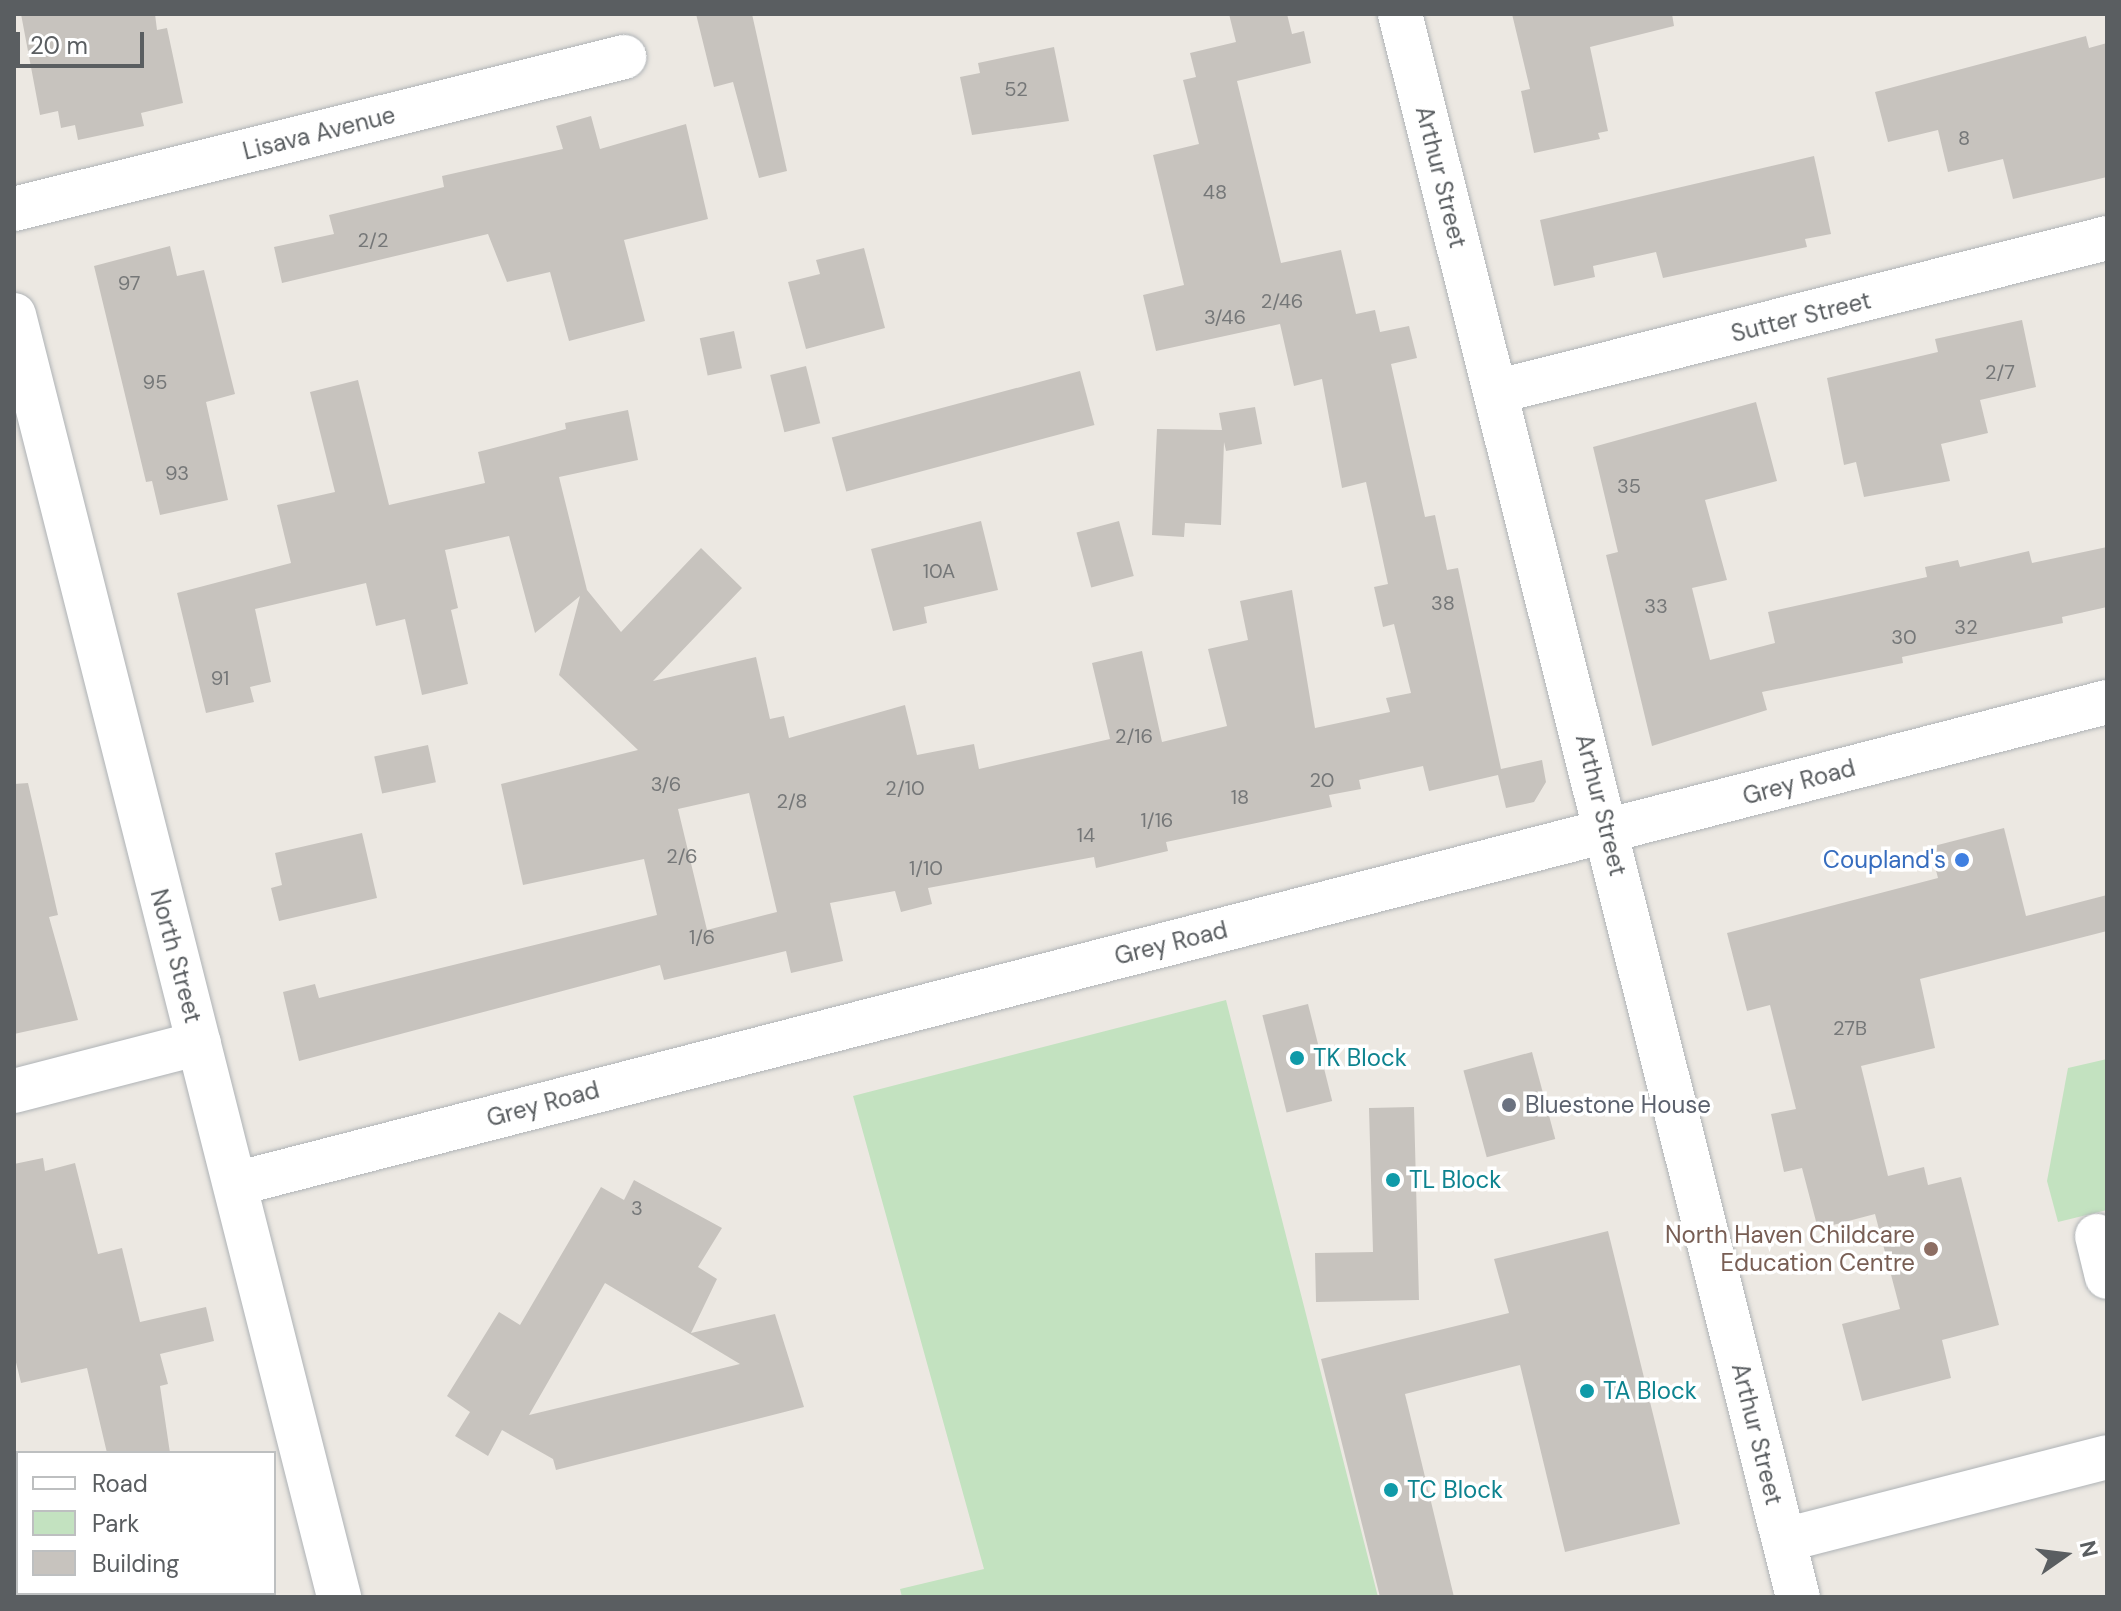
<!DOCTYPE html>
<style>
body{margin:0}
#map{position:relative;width:2121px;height:1611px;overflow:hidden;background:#ece8e2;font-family:"DM Sans",sans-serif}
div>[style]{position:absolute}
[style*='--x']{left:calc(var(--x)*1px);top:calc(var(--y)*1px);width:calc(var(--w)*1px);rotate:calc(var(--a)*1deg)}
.green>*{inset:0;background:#c3e2c0}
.building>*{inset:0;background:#c7c3be;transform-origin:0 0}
.roads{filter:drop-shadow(0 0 2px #afb3b6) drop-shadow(0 0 2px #afb3b6)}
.minor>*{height:44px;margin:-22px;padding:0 22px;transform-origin:22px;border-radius:22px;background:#fff}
.dots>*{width:22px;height:22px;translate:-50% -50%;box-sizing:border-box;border:4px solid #fff;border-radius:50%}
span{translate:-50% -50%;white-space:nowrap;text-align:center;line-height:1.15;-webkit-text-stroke:7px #fff;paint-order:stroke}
.number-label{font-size:20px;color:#757778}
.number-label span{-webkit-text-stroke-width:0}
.street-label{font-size:24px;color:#5a5e61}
.shop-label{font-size:24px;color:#366cbe}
.right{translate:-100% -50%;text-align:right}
.culture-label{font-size:24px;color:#0d838f}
.left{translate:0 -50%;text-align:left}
.worship-label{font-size:24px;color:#5b616d}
.education-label{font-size:24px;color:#785e54}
.frame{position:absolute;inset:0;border:16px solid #5a5e61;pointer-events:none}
.legend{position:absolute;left:16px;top:1451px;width:260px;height:144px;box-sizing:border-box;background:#fff;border:2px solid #bdbfc0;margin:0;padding:10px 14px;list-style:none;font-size:24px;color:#5a5e61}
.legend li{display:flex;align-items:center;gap:16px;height:40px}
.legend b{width:40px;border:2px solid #bdbfc0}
.north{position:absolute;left:2025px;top:1515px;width:80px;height:80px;-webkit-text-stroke:6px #fff;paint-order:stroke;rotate:76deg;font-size:22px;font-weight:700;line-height:32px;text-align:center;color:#5a5e61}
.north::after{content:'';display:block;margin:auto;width:28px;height:36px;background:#5a5e61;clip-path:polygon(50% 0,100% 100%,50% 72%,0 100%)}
.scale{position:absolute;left:16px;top:32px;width:128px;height:36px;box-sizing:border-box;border:4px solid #5a5e61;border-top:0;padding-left:10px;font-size:24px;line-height:28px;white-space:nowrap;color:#5a5e61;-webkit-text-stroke:6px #fff;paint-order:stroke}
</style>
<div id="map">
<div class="green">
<div style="clip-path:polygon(1226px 1000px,1378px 1597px,902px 1597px,900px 1589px,984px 1569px,853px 1096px)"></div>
<div style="clip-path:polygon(2107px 1059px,2107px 1210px,2058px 1222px,2047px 1181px,2068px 1068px)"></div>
</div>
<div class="building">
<div style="clip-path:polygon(21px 14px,155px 14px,157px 30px,167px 28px,183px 103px,141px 113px,144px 126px,78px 140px,75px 125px,61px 128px,58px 111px,40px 115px)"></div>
<div style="clip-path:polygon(696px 14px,752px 14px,787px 171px,759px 178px,733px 82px,714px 87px)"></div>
<div style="clip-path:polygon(evenodd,1229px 14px,1287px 14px,1292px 34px,1304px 31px,1311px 63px,1237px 81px,1281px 263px,1341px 250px,1356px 314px,1375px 310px,1380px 332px,1409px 326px,1417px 358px,1391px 364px,1425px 517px,1435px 515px,1447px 570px,1458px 568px,1501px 769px,1542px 760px,1546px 782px,1534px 802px,1506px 808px,1498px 775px,1429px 791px,1423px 766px,1359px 780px,1361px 789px,1329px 795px,1332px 807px,1166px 842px,1168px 851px,1096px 868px,1094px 857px,928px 888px,932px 904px,901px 912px,895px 891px,830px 903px,843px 961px,791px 973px,786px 951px,664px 980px,660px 965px,299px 1061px,283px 992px,315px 984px,319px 998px,657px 915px,644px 859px,523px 885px,501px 784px,638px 750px,559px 675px,580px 596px,535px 633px,509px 536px,445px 550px,458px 608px,451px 610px,468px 684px,422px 695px,405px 619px,376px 626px,366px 583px,255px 609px,271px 682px,250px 687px,254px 702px,206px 713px,177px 593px,291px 563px,277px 505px,335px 492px,310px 392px,358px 380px,389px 505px,485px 483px,478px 452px,566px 429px,565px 423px,628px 410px,638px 460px,559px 477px,587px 590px,621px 632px,701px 548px,742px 588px,653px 681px,756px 657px,770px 719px,784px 716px,789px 738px,905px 705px,917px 755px,974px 744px,979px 769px,1110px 739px,1092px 663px,1142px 651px,1162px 742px,1227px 726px,1208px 649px,1248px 640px,1240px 601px,1292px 590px,1315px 728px,1390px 712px,1386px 698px,1411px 693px,1394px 624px,1383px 627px,1374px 587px,1388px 584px,1366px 482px,1342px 488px,1322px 379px,1294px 386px,1280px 324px,1156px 351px,1143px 295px,1184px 285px,1153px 155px,1199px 144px,1183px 80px,1196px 77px,1190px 53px,1236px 42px,1229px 14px,749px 793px,777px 912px,707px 930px,678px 809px,749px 793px)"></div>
<div style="clip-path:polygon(1512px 14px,1672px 14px,1674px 26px,1590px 47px,1608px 131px,1598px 133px,1600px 139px,1534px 153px,1521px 91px,1530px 89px)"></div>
<div style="clip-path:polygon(2086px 36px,2089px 48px,2107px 43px,2107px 177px,2013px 199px,2003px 159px,1948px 172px,1938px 130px,1888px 142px,1875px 92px)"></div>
<div style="clip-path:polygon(1054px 47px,1069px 121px,972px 135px,960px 77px,980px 73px,978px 63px)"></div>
<div style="clip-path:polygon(591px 116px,600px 149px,686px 124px,708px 219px,624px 240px,645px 321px,569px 341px,550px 272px,507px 282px,488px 234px,282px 283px,274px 247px,334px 234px,329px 215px,444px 187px,442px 176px,563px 149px,556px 126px)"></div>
<div style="clip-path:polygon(1814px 156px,1831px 234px,1805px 239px,1807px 247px,1663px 278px,1656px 252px,1593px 266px,1595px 277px,1554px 286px,1540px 220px)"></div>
<div style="clip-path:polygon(170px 246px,177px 276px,204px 270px,235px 394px,206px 402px,228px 500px,160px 515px,152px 481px,146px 482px,94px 266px)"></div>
<div style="clip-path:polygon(864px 248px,885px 328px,806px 349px,788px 282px,820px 274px,816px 260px)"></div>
<div style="clip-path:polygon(2022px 320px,2036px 387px,1980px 400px,1988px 433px,1941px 444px,1950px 481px,1864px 497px,1856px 462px,1844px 465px,1827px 378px,1938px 352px,1935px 339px)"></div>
<div style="left:734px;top:331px;width:38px;height:35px;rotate:78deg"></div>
<div style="left:806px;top:366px;width:59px;height:37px;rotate:76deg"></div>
<div style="left:1080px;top:371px;width:56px;height:257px;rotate:75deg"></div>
<div style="clip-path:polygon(1756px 402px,1777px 481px,1705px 500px,1727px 580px,1692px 588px,1710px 660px,1775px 643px,1768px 612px,1927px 577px,1925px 567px,1958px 560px,1960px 567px,2029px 551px,2032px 563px,2107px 547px,2107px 607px,2062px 617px,2063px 623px,1902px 657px,1903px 663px,1762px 692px,1767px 710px,1652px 746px,1606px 555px,1618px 552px,1593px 447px)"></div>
<div style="clip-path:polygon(1255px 407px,1262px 444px,1226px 451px,1224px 442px,1221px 525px,1185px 523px,1184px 537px,1152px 535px,1157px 429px,1222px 430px,1219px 413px)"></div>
<div style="clip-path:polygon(981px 521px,998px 590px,924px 607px,927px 623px,893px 631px,871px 549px)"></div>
<div style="left:1119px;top:521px;width:57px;height:44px;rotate:75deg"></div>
<div style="left:428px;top:745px;width:38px;height:55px;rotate:78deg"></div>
<div style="clip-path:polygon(28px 783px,58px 915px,49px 917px,78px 1020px,14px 1034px,14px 784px)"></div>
<div style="clip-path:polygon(2004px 828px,2026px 916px,2107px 895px,2107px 931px,1920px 979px,1935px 1048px,1861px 1066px,1888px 1176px,1924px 1167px,1928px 1185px,1961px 1177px,1999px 1325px,1942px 1340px,1951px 1378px,1862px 1401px,1842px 1324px,1900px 1309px,1875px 1214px,1818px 1229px,1802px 1168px,1784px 1172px,1771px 1114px,1796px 1109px,1770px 1005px,1747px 1011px,1727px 933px,1938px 878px,1930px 847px)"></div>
<div style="clip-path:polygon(362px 833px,377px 898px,279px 921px,271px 888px,282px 885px,275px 853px)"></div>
<div style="left:1308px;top:1004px;width:100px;height:47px;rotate:76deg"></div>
<div style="left:1532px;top:1052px;width:90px;height:71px;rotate:75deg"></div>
<div style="clip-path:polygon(1414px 1107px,1419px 1300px,1316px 1302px,1315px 1253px,1373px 1252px,1369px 1108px)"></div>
<div style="clip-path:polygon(43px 1158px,45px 1171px,75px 1163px,98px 1254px,122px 1248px,140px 1322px,206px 1307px,214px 1341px,160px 1354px,168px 1384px,160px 1386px,170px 1453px,107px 1453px,87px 1368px,21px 1383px,14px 1354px,14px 1164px)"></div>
<div style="clip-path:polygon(evenodd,634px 1180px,722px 1228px,698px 1267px,717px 1279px,691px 1333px,775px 1314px,804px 1407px,556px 1470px,553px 1459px,502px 1430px,488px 1456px,455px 1436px,470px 1412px,447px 1396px,499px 1312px,520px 1325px,601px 1187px,624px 1200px,634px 1180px,605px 1283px,740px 1364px,529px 1415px,605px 1283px)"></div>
<div style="clip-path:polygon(1608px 1231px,1680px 1524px,1565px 1552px,1520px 1365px,1405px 1394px,1454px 1597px,1380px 1597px,1321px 1359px,1509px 1313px,1494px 1259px)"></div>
</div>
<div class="roads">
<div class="minor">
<div style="--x:1400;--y:14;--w:1632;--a:75.89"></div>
<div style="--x:14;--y:209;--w:629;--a:-13.99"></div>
<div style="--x:14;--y:315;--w:1323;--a:75.77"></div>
<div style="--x:1495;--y:392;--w:631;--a:-14.12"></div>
<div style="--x:14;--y:1091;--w:191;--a:-14.5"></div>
<div style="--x:235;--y:1184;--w:1933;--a:-14.44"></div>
<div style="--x:2097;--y:1236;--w:42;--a:76.3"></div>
<div style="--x:1784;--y:1540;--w:333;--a:-14.4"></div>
</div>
</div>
<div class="dots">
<div style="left:1962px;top:860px;background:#3f7fe0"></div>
<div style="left:1297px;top:1058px;background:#0f9aa8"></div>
<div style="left:1509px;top:1105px;background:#6b7280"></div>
<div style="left:1393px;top:1180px;background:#0f9aa8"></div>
<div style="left:1931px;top:1249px;background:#8d6e63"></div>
<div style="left:1587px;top:1391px;background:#0f9aa8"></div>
<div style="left:1391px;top:1490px;background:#0f9aa8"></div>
</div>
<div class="number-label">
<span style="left:1016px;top:89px">52</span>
<span style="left:1964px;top:138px">8</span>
<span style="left:1215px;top:192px">48</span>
<span style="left:373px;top:240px">2/2</span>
<span style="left:129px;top:283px">97</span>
<span style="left:1282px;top:301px">2/46</span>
<span style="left:1225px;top:317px">3/46</span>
<span style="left:2000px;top:372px">2/7</span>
<span style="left:155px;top:382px">95</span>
<span style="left:177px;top:473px">93</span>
<span style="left:1629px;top:486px">35</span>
<span style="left:939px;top:571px">10A</span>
<span style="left:1443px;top:603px">38</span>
<span style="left:1656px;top:606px">33</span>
<span style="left:1966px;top:627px">32</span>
<span style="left:1904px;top:637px">30</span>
<span style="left:220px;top:678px">91</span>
<span style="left:1134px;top:736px">2/16</span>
<span style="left:1322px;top:780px">20</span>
<span style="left:666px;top:784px">3/6</span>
<span style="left:905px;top:788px">2/10</span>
<span style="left:1240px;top:797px">18</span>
<span style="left:792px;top:801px">2/8</span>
<span style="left:1157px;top:820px">1/16</span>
<span style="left:1086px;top:835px">14</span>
<span style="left:682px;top:856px">2/6</span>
<span style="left:926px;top:868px">1/10</span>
<span style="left:702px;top:937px">1/6</span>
<span style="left:1850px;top:1028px">27B</span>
<span style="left:637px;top:1208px">3</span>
</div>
<div class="street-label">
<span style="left:319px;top:133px;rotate:-14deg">Lisava Avenue</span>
<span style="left:1441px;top:177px;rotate:76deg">Arthur Street</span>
<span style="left:1801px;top:317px;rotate:-14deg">Sutter Street</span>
<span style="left:1799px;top:782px;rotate:-15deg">Grey Road</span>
<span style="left:1601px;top:805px;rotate:76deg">Arthur Street</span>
<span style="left:1171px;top:943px;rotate:-14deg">Grey Road</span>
<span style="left:176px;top:956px;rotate:75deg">North Street</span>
<span style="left:543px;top:1104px;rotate:-15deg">Grey Road</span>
<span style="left:1757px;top:1434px;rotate:76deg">Arthur Street</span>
</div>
<div class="shop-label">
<span class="right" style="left:1946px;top:860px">Coupland's</span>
</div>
<div class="culture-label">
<span class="left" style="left:1313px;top:1058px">TK Block</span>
<span class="left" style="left:1409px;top:1180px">TL Block</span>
<span class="left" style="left:1603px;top:1391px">TA Block</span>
<span class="left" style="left:1407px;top:1490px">TC Block</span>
</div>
<div class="worship-label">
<span class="left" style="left:1525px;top:1105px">Bluestone House</span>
</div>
<div class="education-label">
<span class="right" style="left:1915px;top:1249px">North Haven Childcare<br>Education Centre</span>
</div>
<div class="frame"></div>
<ul class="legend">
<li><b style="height:10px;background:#fff"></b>Road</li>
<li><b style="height:22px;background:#c3e2c0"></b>Park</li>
<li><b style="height:22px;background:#c7c3be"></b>Building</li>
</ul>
<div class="north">N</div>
<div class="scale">20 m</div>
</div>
